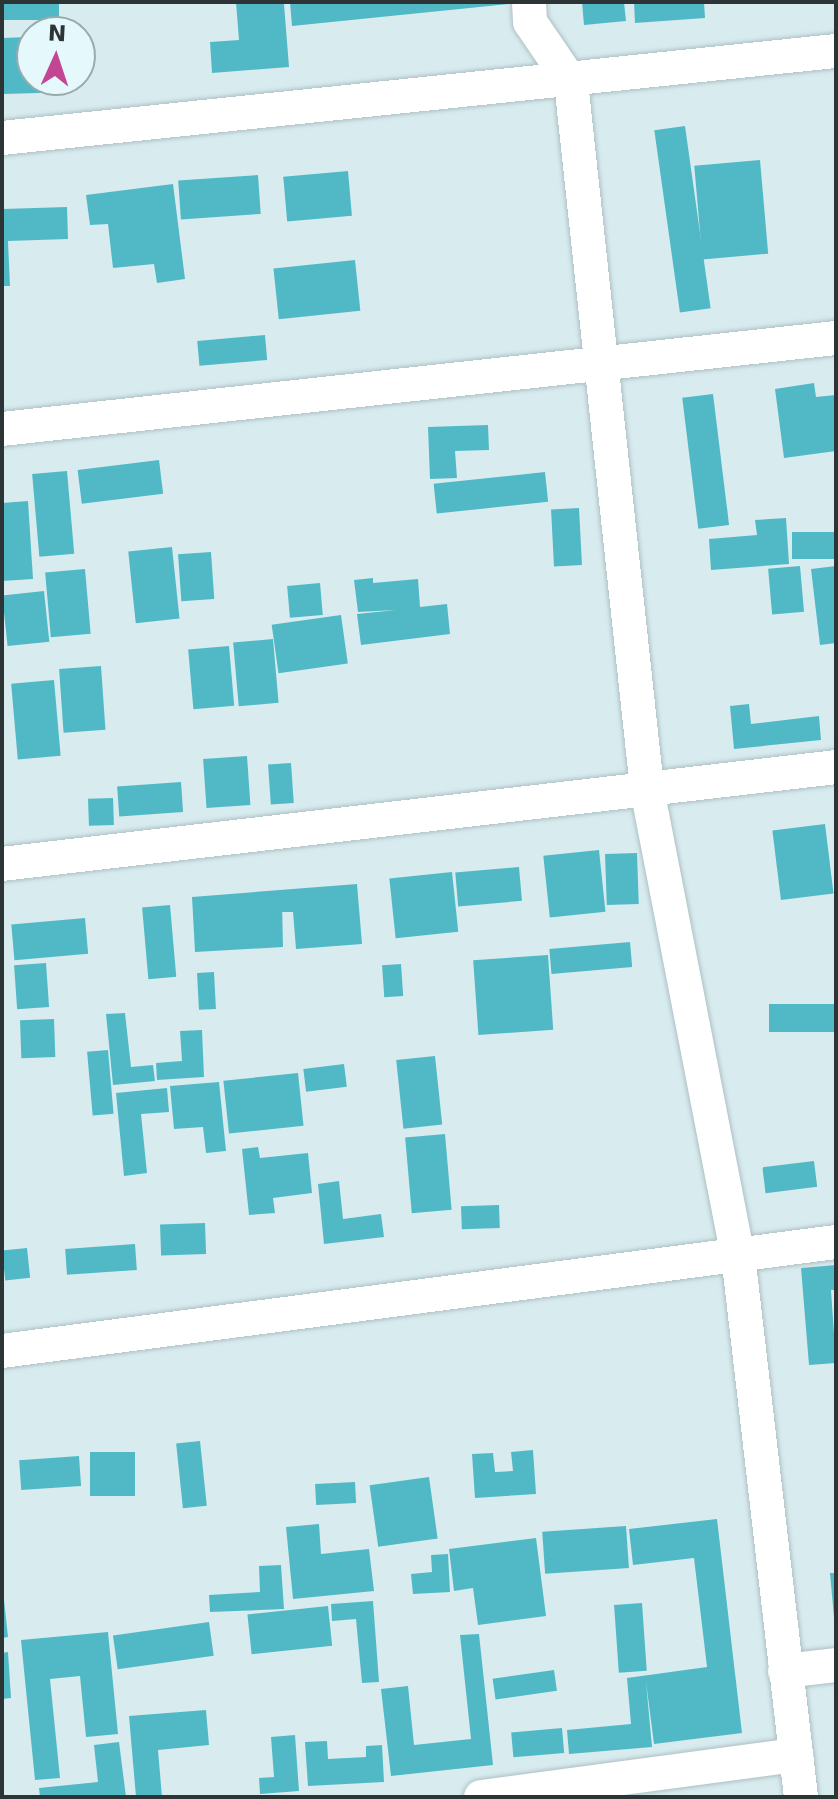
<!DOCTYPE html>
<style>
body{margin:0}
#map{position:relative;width:838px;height:1799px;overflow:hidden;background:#d8ecef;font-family:"DejaVu Sans",sans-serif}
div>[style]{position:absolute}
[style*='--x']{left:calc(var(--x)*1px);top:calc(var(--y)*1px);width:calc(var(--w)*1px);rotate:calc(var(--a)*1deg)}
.building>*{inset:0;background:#51b9c6;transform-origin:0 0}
.roads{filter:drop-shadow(0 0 2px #adc0c3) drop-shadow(0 0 2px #adc0c3)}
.street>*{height:34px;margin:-17px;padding:0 17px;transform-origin:17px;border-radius:17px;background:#fff}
span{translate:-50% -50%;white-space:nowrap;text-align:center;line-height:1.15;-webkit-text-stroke:8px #e5f9fc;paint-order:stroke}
.frame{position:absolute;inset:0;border:4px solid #2d3435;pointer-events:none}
.north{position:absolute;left:16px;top:16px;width:80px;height:80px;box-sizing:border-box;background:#e5f9fc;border:2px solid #9baaac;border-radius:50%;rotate:3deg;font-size:22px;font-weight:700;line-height:32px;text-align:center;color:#2d3435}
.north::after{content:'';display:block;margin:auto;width:28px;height:36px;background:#c34695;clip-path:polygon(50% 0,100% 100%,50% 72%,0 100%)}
</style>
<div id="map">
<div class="building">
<div style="left:2px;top:2px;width:57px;height:18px"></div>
<div style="clip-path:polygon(236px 2px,284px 4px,289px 67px,212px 73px,210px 42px,239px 40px)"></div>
<div style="clip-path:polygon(290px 2px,509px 2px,509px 4px,292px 26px)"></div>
<div style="clip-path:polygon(582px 2px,624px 2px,626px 21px,584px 25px)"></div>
<div style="clip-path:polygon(634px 2px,704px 2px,705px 18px,635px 23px)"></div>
<div style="clip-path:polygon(29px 37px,32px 80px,71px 80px,72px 92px,4px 94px,2px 38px)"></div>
<div style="left:685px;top:126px;width:184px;height:31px;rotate:82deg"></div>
<div style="left:760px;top:160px;width:94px;height:66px;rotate:85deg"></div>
<div style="left:348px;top:171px;width:45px;height:65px;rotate:85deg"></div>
<div style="left:258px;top:175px;width:39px;height:80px;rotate:86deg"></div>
<div style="clip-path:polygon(173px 184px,185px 279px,157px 283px,154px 264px,113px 268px,108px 224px,90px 225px,86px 195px)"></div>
<div style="clip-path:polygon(67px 207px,68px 239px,8px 241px,10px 286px,2px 286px,2px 209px)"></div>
<div style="left:355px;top:260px;width:51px;height:82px;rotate:84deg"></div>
<div style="left:265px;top:335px;width:25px;height:68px;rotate:85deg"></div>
<div style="clip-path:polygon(814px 383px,816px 397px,836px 395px,836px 451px,784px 458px,775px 389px)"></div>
<div style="left:713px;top:394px;width:132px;height:31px;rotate:83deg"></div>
<div style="clip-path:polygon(488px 425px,489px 450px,455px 451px,457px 478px,430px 479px,428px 427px)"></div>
<div style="left:159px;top:460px;width:34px;height:82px;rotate:83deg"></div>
<div style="left:67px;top:471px;width:83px;height:35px;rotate:85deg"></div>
<div style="left:545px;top:472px;width:30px;height:112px;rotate:84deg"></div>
<div style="clip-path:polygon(28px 501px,33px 579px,2px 581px,2px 503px)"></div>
<div style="left:579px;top:508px;width:57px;height:28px;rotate:87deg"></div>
<div style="clip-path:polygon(786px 518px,789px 564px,711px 570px,709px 539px,757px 535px,755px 520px)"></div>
<div style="left:836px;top:532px;width:27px;height:44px;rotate:90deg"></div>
<div style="left:172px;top:547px;width:72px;height:44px;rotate:84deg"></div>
<div style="left:211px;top:552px;width:47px;height:33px;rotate:86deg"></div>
<div style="left:800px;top:566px;width:46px;height:32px;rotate:85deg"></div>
<div style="clip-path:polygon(836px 566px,836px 643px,820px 645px,811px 569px)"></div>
<div style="left:85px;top:569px;width:65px;height:40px;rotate:85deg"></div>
<div style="clip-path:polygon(373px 578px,373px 583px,418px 579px,420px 607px,447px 604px,450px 634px,361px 645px,357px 614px,396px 610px,358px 612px,354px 580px)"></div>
<div style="left:320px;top:583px;width:32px;height:33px;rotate:85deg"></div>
<div style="left:44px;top:591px;width:51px;height:42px;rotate:84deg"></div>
<div style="left:341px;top:615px;width:49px;height:70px;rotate:82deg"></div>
<div style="left:273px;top:639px;width:64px;height:40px;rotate:85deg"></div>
<div style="left:229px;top:646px;width:60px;height:41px;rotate:85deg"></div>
<div style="left:101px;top:666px;width:64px;height:42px;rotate:86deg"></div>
<div style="left:54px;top:680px;width:76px;height:43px;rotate:85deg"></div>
<div style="clip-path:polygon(749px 704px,751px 724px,819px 716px,821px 740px,734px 749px,730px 706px)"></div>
<div style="left:247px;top:756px;width:49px;height:44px;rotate:86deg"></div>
<div style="left:291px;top:763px;width:40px;height:23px;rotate:86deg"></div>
<div style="left:181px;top:782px;width:30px;height:64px;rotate:86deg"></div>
<div style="left:113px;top:798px;width:27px;height:25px;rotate:88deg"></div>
<div style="left:825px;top:824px;width:70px;height:53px;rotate:83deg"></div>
<div style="left:599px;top:850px;width:62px;height:56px;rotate:84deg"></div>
<div style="left:637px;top:853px;width:51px;height:32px;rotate:88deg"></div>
<div style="left:519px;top:867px;width:34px;height:64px;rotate:85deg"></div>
<div style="left:452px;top:872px;width:60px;height:63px;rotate:84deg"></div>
<div style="clip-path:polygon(357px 884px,362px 944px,296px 949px,293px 912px,282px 912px,282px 902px,283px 947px,195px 952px,192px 897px)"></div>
<div style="left:170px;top:905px;width:72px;height:28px;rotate:85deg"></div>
<div style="left:85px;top:918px;width:36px;height:74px;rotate:85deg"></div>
<div style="left:630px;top:942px;width:25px;height:81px;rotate:85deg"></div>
<div style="left:548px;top:955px;width:75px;height:75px;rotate:86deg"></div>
<div style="left:46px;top:963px;width:44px;height:32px;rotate:86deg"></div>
<div style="left:401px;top:964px;width:32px;height:19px;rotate:86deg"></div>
<div style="left:214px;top:972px;width:37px;height:17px;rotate:87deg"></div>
<div style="left:836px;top:1004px;width:28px;height:67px;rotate:90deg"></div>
<div style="clip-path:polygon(125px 1013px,131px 1067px,153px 1065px,155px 1081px,113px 1085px,106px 1014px)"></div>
<div style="left:54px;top:1019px;width:38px;height:34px;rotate:88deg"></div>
<div style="clip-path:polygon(202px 1030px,204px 1077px,157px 1080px,156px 1063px,182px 1061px,180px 1031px)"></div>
<div style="left:108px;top:1050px;width:64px;height:21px;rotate:85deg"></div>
<div style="left:435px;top:1056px;width:69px;height:39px;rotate:84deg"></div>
<div style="left:344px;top:1064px;width:23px;height:41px;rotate:83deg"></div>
<div style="left:298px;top:1073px;width:53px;height:75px;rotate:84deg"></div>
<div style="clip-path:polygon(219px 1082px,226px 1151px,206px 1153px,203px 1127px,174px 1129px,170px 1086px)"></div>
<div style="clip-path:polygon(167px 1088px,169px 1112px,141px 1114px,147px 1173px,124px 1176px,116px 1093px)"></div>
<div style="left:445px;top:1134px;width:76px;height:40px;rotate:85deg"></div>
<div style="clip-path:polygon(258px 1147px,260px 1158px,308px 1153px,312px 1193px,273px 1198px,275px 1213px,249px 1215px,242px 1149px)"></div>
<div style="left:814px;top:1161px;width:26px;height:52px;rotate:83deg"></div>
<div style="clip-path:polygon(339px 1181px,343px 1219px,381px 1214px,384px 1237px,324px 1244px,318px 1184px)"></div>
<div style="left:499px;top:1205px;width:23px;height:38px;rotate:88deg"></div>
<div style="left:205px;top:1223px;width:31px;height:45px;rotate:88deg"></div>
<div style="left:135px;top:1244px;width:26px;height:70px;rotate:86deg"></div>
<div style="left:27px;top:1248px;width:30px;height:25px;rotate:84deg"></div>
<div style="clip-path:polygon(836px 1265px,836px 1290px,831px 1290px,836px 1363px,809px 1365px,801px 1268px)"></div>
<div style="left:200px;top:1441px;width:65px;height:24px;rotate:84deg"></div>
<div style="clip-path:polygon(533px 1450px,536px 1494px,475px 1498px,472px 1454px,493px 1453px,495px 1472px,513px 1471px,511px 1452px)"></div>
<div style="left:135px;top:1452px;width:44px;height:45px;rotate:90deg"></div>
<div style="left:79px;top:1456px;width:30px;height:60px;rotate:86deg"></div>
<div style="left:429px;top:1477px;width:62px;height:60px;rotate:82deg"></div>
<div style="left:355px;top:1482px;width:21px;height:40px;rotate:87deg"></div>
<div style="clip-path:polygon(717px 1519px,742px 1733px,654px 1744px,646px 1682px,652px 1747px,569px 1754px,567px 1730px,631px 1724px,627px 1678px,707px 1667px,694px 1558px,633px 1565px,629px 1529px)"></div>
<div style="clip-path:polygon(319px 1524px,321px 1554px,369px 1549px,374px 1591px,293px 1599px,286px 1527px)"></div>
<div style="left:626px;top:1526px;width:42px;height:84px;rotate:86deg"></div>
<div style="clip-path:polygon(536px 1538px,546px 1616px,478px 1625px,473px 1588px,454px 1591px,449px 1549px)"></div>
<div style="clip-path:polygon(448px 1554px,450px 1592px,413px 1594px,411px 1574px,432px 1572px,431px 1555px)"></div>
<div style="clip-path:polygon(281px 1565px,284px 1609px,210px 1612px,209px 1595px,260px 1592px,259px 1566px)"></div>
<div style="clip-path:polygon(830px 1573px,836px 1573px,836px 1618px,834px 1618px)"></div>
<div style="clip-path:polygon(2px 1581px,8px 1637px,2px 1638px)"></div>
<div style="clip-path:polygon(373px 1601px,379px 1682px,362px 1683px,356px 1619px,332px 1621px,331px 1604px)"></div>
<div style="left:642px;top:1603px;width:68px;height:28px;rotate:86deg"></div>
<div style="left:328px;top:1606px;width:40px;height:81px;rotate:84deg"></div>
<div style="left:209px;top:1622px;width:34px;height:97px;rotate:82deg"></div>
<div style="clip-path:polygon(108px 1632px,118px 1734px,86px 1737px,80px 1676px,50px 1679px,60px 1778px,35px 1780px,21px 1640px)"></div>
<div style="clip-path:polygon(479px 1634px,493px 1765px,391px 1776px,381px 1689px,408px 1686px,414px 1745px,471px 1739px,460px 1635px)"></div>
<div style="clip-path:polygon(8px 1652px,11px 1698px,2px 1699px,2px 1653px)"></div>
<div style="left:554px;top:1670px;width:21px;height:62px;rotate:82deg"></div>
<div style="clip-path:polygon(206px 1710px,209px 1745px,158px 1750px,162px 1797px,136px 1797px,129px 1716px)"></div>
<div style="left:562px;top:1728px;width:25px;height:51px;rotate:85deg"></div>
<div style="clip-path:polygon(295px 1735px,299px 1791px,260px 1794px,259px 1778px,274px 1777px,271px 1737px)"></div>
<div style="clip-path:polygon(327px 1741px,328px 1759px,366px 1757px,366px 1746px,382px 1745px,384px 1782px,308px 1786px,305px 1742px)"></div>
<div style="clip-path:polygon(119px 1742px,126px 1797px,40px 1797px,39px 1788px,98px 1782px,94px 1745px)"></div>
</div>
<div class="roads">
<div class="street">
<div style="--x:529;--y:2;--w:20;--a:87"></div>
<div style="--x:530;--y:22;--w:73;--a:55.7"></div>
<div style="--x:571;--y:82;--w:711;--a:83.86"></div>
<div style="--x:647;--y:789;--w:475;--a:79"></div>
<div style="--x:738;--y:1255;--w:546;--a:83.37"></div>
<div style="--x:2;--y:138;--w:839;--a:-5.96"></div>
<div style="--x:2;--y:429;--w:839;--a:-6.23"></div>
<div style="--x:2;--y:864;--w:840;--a:-6.63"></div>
<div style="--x:2;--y:1351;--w:841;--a:-7.45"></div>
<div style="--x:785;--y:1671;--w:51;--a:-6.7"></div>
<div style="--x:481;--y:1797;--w:318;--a:-7.6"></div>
</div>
</div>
<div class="frame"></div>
<div class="north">N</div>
</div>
